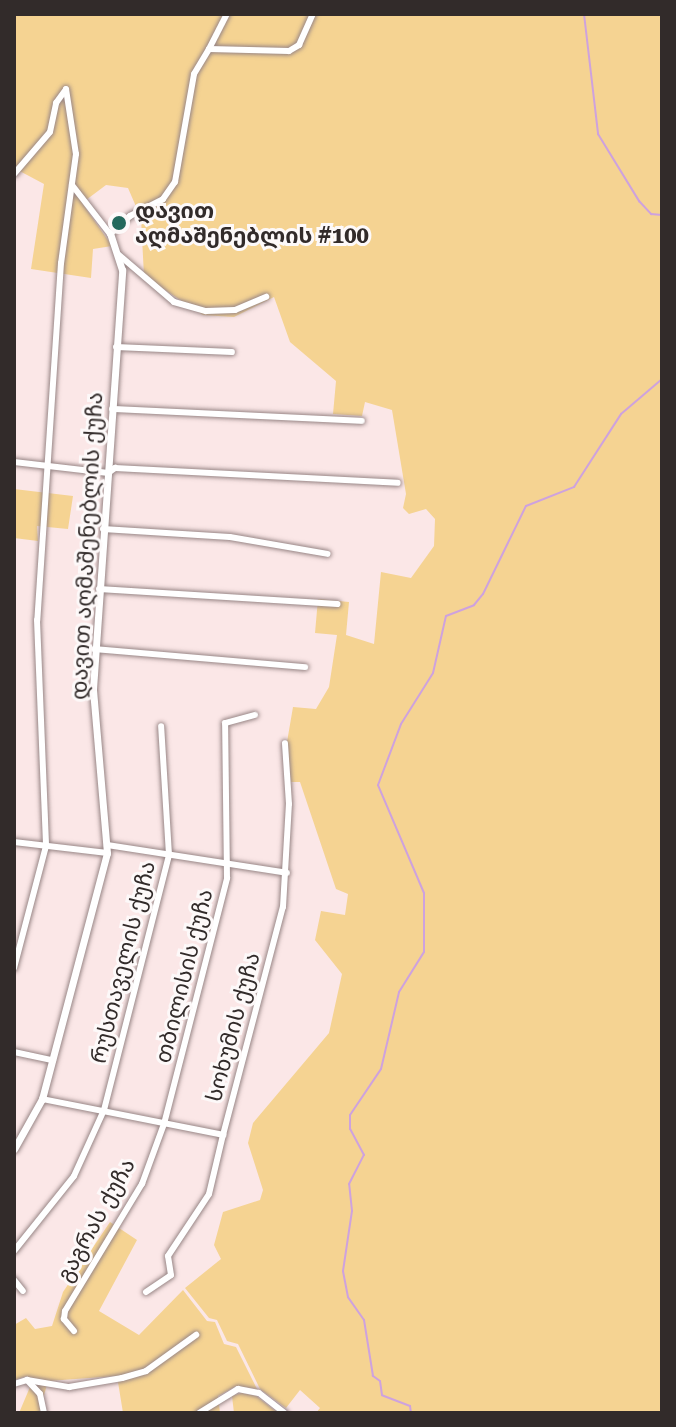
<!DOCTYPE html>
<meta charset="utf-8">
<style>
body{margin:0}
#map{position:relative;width:676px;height:1427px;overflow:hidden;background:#fbe7e7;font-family:"Roboto Serif","Noto Sans Georgian",serif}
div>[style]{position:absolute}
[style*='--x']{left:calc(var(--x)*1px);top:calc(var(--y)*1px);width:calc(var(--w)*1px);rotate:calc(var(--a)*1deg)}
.green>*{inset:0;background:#f5d392}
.stream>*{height:2px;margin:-1px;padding:0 1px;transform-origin:1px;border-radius:1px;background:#cea2de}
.roads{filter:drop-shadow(0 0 2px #988686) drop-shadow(0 0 2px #988686)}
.minor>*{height:6px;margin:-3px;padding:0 3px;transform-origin:3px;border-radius:3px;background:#fff}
.tertiary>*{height:7px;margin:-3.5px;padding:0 3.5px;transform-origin:3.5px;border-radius:3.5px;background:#fff}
.dots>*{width:22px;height:22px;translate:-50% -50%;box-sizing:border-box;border:4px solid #fdf9f9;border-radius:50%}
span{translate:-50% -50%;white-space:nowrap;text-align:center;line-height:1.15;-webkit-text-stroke:6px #fdf9f9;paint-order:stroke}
.poi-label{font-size:22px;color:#322b2a;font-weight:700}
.left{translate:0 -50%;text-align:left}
.street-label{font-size:22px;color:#322b2a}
.frame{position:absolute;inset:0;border:16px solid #322b2a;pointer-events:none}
</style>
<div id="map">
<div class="green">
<div style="clip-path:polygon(14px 14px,662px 14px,662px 1413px,316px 1413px,320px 1408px,300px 1390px,286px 1408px,260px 1389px,238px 1344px,227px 1341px,217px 1320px,209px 1318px,185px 1288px,221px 1259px,214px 1245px,223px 1212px,260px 1200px,263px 1190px,248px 1143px,253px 1123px,329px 1033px,342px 974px,315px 940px,321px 911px,345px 915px,348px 894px,336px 889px,300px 782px,291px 782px,287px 742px,293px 707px,316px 709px,329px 687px,337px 635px,315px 633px,318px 599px,349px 602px,346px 635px,374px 644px,381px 572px,411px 578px,434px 546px,435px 519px,426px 509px,409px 514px,403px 508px,406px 494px,392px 410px,365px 402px,362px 416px,333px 414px,336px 381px,290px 342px,274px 297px,234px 317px,203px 315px,144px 276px,141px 218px,128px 188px,106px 185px,82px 203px,112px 246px,93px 249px,91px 278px,31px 269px,44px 184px,14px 168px)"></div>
<div style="clip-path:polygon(14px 489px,73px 496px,68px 529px,37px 526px,38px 541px,14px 538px)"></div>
<div style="clip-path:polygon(110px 1222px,137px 1240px,99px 1311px,139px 1335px,183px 1290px,207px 1321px,215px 1322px,224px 1344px,236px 1347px,257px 1389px,236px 1386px,218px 1396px,220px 1413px,123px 1413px,117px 1376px,48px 1381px,39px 1413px,19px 1413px,30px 1387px,27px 1376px,14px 1380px,14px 1325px,26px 1318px,35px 1329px,52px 1326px,63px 1292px)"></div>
<div style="clip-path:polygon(242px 1393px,256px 1396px,278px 1413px,234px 1413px,232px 1396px)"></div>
</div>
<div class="stream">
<div style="--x:584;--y:14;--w:121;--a:83.3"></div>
<div style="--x:598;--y:134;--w:79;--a:58.5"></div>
<div style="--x:639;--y:201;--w:18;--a:47"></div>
<div style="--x:651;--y:214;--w:11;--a:5"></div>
<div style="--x:411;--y:1413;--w:7;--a:-98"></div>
<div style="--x:410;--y:1406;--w:30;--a:-159"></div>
<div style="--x:382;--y:1395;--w:14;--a:-98"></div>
<div style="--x:380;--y:1381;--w:9;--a:-144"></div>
<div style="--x:373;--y:1376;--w:57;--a:-99.1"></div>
<div style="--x:364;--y:1320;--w:28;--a:-125"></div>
<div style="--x:348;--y:1297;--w:26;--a:-101"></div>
<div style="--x:343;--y:1271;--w:61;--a:-81.5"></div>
<div style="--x:352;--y:1211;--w:27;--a:-96"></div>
<div style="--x:349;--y:1184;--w:33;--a:-63"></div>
<div style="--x:364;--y:1155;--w:30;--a:-118"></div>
<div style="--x:350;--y:1129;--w:14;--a:-90"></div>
<div style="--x:350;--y:1115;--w:55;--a:-56"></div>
<div style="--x:381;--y:1069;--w:79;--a:-76.8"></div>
<div style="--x:399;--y:992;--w:47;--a:-58"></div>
<div style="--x:424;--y:952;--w:59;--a:-90"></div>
<div style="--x:424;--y:893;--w:117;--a:-113.1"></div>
<div style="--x:378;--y:785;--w:65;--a:-69.3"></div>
<div style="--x:401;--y:724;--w:60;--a:-57.9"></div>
<div style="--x:433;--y:673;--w:58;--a:-77.2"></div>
<div style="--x:446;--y:616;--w:30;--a:-21"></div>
<div style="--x:474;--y:605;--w:14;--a:-51"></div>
<div style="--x:483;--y:594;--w:98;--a:-64"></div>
<div style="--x:526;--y:506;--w:52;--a:-21.6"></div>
<div style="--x:574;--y:487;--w:87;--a:-57.2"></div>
<div style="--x:621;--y:414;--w:54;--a:-40.5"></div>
</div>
<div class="roads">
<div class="minor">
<div style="--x:209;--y:49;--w:39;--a:-63"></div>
<div style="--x:14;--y:174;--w:55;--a:-49.4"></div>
<div style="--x:50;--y:132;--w:30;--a:-78"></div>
<div style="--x:56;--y:103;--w:17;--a:-54"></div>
<div style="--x:66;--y:89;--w:66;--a:81.3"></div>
<div style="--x:76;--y:154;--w:110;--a:97.8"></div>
<div style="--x:61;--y:263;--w:358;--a:93.8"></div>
<div style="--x:37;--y:620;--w:226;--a:87.7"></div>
<div style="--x:46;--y:846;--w:126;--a:104.7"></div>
<div style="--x:72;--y:185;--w:62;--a:52.2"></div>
<div style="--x:110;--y:234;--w:27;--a:-42"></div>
<div style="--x:130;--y:216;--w:37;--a:-27"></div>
<div style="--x:163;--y:199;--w:21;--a:-55"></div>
<div style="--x:175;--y:182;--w:110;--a:-80"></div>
<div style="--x:194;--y:74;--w:29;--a:-59"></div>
<div style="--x:209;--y:49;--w:80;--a:1.4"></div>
<div style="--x:289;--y:51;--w:12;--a:-31"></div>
<div style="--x:299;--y:45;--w:34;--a:-66"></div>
<div style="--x:119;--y:255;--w:72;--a:40.5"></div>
<div style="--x:174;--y:302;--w:33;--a:16"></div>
<div style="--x:206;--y:311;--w:29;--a:-2"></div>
<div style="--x:235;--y:310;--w:34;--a:-23"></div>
<div style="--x:116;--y:347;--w:116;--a:2.5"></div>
<div style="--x:112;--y:409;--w:250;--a:2.7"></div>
<div style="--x:14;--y:462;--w:95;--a:6.7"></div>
<div style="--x:108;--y:473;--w:9;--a:-36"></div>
<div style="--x:115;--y:468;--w:283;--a:3"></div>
<div style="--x:103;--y:529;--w:127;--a:3.6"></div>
<div style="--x:230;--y:537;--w:99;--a:9.8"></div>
<div style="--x:99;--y:589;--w:239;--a:3.6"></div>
<div style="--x:94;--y:649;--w:212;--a:4.9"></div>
<div style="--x:14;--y:842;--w:94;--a:6.7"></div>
<div style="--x:107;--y:845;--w:182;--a:8.8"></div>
<div style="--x:14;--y:1052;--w:40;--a:12"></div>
<div style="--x:42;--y:1099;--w:185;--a:11.2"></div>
<div style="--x:223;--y:1135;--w:236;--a:-75.3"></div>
<div style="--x:283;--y:907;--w:103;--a:-86.7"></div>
<div style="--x:289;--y:804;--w:61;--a:-93.8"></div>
<div style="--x:14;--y:1251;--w:96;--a:-51.3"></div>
<div style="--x:74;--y:1176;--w:72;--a:-65.6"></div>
<div style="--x:104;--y:1110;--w:263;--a:-75.7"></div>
<div style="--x:169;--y:855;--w:129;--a:-93.5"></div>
<div style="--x:14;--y:1280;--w:14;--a:51"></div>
<div style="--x:146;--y:1292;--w:30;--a:-34"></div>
<div style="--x:171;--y:1275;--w:19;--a:-99"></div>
<div style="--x:168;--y:1256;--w:74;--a:-56.5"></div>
<div style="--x:209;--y:1194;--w:61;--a:-76.7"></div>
<div style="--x:74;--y:1331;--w:16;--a:-130"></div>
<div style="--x:64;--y:1319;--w:8;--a:-83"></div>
<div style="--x:65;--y:1311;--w:149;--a:-58.8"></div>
<div style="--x:142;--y:1184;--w:64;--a:-69.9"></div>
<div style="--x:164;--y:1124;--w:254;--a:-75.6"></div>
<div style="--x:227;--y:878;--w:155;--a:-90.7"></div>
<div style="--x:225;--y:723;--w:31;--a:-15"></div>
<div style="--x:27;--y:1380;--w:43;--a:9.5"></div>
<div style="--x:69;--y:1387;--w:54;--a:-9.6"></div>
<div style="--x:122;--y:1378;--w:25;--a:-16"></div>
<div style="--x:146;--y:1371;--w:62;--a:-35.8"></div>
<div style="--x:14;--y:1384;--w:14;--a:-17"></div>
<div style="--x:27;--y:1380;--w:19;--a:47"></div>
<div style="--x:40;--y:1394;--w:19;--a:78"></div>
<div style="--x:199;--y:1413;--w:46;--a:-31.6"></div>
<div style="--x:238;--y:1389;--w:21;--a:11"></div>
<div style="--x:259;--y:1393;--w:33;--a:38"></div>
</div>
<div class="tertiary">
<div style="--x:14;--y:1149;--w:57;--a:-60.8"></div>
<div style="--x:42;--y:1099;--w:254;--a:-75.2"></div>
<div style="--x:107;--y:853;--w:165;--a:-94.9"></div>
<div style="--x:93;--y:689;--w:420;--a:-86"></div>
<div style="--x:122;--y:270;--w:38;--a:-108"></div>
</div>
</div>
<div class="dots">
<div style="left:119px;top:223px;background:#24695c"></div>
</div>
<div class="poi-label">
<span class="left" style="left:135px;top:223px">დავით<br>აღმაშენებლის #100</span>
</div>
<div class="street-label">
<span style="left:87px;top:546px;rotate:-87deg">დავით აღმაშენებლის ქუჩა</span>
<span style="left:123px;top:962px;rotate:-76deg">რუსთაველის ქუჩა</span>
<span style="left:184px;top:976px;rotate:-76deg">თბილისის ქუჩა</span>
<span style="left:233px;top:1027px;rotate:-75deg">სოხუმის ქუჩა</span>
<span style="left:96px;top:1220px;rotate:-61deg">გაგრას ქუჩა</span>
</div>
<div class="frame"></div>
</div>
